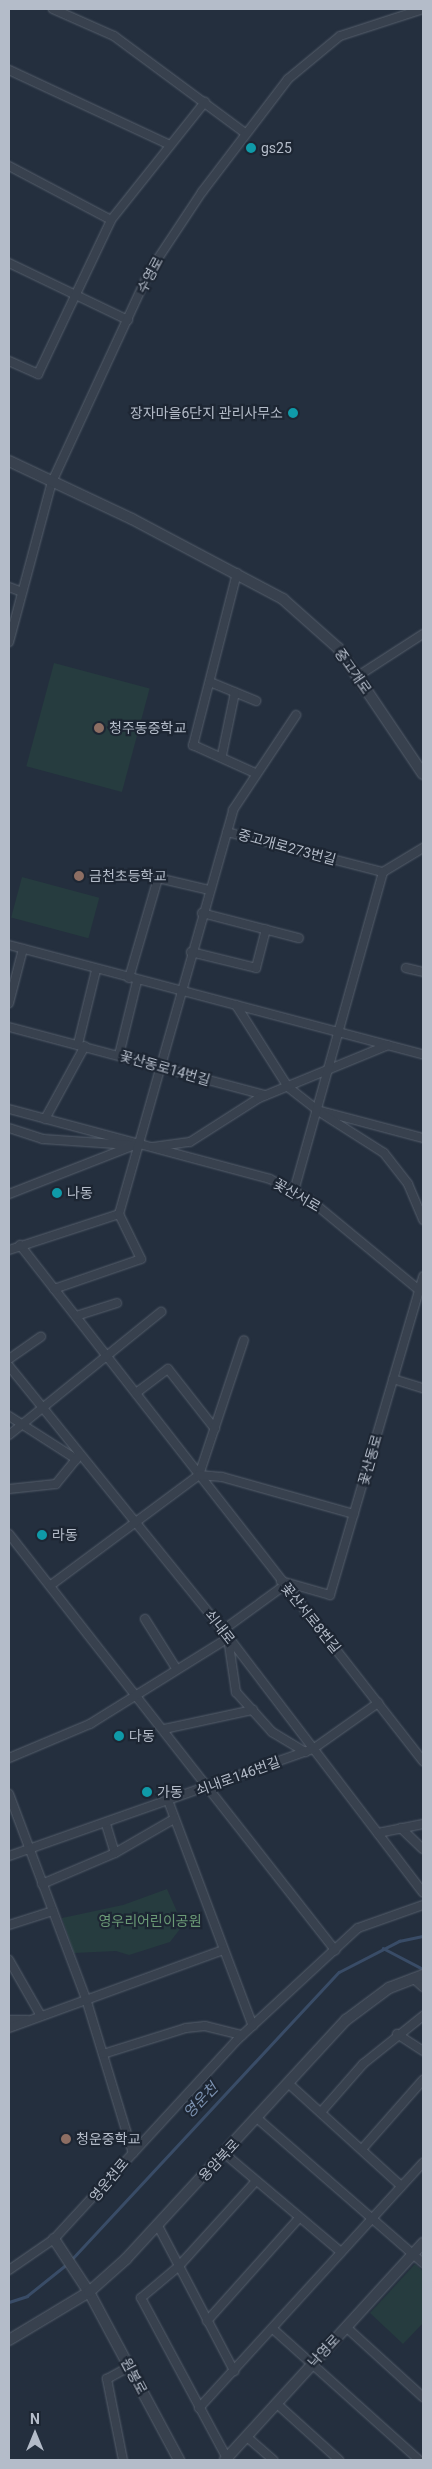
<!DOCTYPE html>
<meta charset="utf-8">
<style>
body{margin:0}
#map{position:relative;width:432px;height:2469px;overflow:hidden;background:#242f3e;font-family:Roboto,"Noto Sans KR",sans-serif}
div>[style]{position:absolute}
[style*='--x']{left:calc(var(--x)*1px);top:calc(var(--y)*1px);width:calc(var(--w)*1px);rotate:calc(var(--a)*1deg)}
.green>*{inset:0;background:#263c3f;transform-origin:0 0}
.stream>*{height:2.5px;margin:-1.25px;padding:0 1.25px;transform-origin:1.25px;border-radius:1.25px;background:#394c67}
.roads{filter:drop-shadow(0 0 1px #565f6c) drop-shadow(0 0 1px #565f6c)}
.minor>*{height:8px;margin:-4px;padding:0 4px;transform-origin:4px;border-radius:4px;background:#38414e}
.tertiary>*{height:10px;margin:-5px;padding:0 5px;transform-origin:5px;border-radius:5px;background:#38414e}
.dots>*{width:14px;height:14px;translate:-50% -50%;box-sizing:border-box;border:2px solid #1d2633;border-radius:50%}
span{translate:-50% -50%;white-space:nowrap;text-align:center;line-height:1.15;-webkit-text-stroke:4.5px #1d2633;paint-order:stroke}
.poi-label{font-size:14px;color:#b4bcc9}
.left{translate:0 -50%;text-align:left}
.right{translate:-100% -50%;text-align:right}
.street-label{font-size:14px;color:#b4bcc9}
.park-label{font-size:14px;color:#6b9a76}
.water-label{font-size:15px;color:#7c92b1;font-style:italic}
.frame{position:absolute;inset:0;border:10px solid #b4bcc9;pointer-events:none}
.north{position:absolute;left:10px;top:2409px;width:50px;height:50px;-webkit-text-stroke:4px #1d2633;paint-order:stroke;rotate:0deg;font-size:14px;font-weight:700;line-height:20px;text-align:center;color:#b4bcc9}
.north::after{content:'';display:block;margin:auto;width:18px;height:22px;background:#b4bcc9;clip-path:polygon(50% 0,100% 100%,50% 72%,0 100%)}
</style>
<div id="map">
<div class="green">
<div style="left:54px;top:663px;width:99px;height:107px;rotate:15deg"></div>
<div style="left:22px;top:877px;width:80px;height:42px;rotate:15deg"></div>
<div style="clip-path:polygon(167px 1889px,183px 1925px,170px 1942px,129px 1955px,116px 1951px,74px 1953px,62px 1918px,123px 1905px)"></div>
<div style="clip-path:polygon(415px 2264px,423px 2271px,423px 2323px,403px 2344px,370px 2313px)"></div>
</div>
<div class="stream">
<div style="--x:383;--y:1948;--w:45;--a:27.7"></div>
<div style="--x:71;--y:2260;--w:393;--a:-47.1"></div>
<div style="--x:339;--y:1972;--w:68;--a:-27.3"></div>
<div style="--x:399;--y:1941;--w:25;--a:-12"></div>
<div style="--x:9;--y:2302;--w:19;--a:-18"></div>
<div style="--x:27;--y:2296;--w:51;--a:-38.7"></div>
</div>
<div class="roads">
<div class="minor">
<div style="--x:53;--y:9;--w:67;--a:23.9"></div>
<div style="--x:114;--y:36;--w:163;--a:36.5"></div>
<div style="--x:9;--y:70;--w:175;--a:25"></div>
<div style="--x:9;--y:166;--w:115;--a:27.9"></div>
<div style="--x:9;--y:263;--w:132;--a:25.6"></div>
<div style="--x:9;--y:361;--w:32;--a:24"></div>
<div style="--x:38;--y:374;--w:170;--a:-64.6"></div>
<div style="--x:111;--y:220;--w:151;--a:-51.5"></div>
<div style="--x:237;--y:573;--w:178;--a:104.3"></div>
<div style="--x:193;--y:745;--w:68;--a:24.3"></div>
<div style="--x:9;--y:587;--w:14;--a:21"></div>
<div style="--x:9;--y:642;--w:166;--a:-75"></div>
<div style="--x:52;--y:482;--w:231;--a:-65.2"></div>
<div style="--x:149;--y:272;--w:96;--a:-56.5"></div>
<div style="--x:202;--y:192;--w:142;--a:-52.7"></div>
<div style="--x:288;--y:79;--w:67;--a:-39.6"></div>
<div style="--x:340;--y:36;--w:87;--a:-18"></div>
<div style="--x:358;--y:676;--w:77;--a:-32.9"></div>
<div style="--x:210;--y:682;--w:50;--a:22.4"></div>
<div style="--x:222;--y:755;--w:64;--a:-78.3"></div>
<div style="--x:227;--y:832;--w:161;--a:14.4"></div>
<div style="--x:383;--y:872;--w:47;--a:-31"></div>
<div style="--x:202;--y:913;--w:100;--a:14.5"></div>
<div style="--x:9;--y:945;--w:428;--a:14.8"></div>
<div style="--x:191;--y:952;--w:67;--a:13.8"></div>
<div style="--x:256;--y:968;--w:40;--a:-75.6"></div>
<div style="--x:406;--y:968;--w:17;--a:13"></div>
<div style="--x:129;--y:978;--w:104;--a:-73.8"></div>
<div style="--x:158;--y:878;--w:52;--a:13.2"></div>
<div style="--x:9;--y:1003;--w:56;--a:-75.5"></div>
<div style="--x:236;--y:1005;--w:97;--a:57.6"></div>
<div style="--x:288;--y:1087;--w:37;--a:38"></div>
<div style="--x:317;--y:1110;--w:110;--a:14.8"></div>
<div style="--x:9;--y:1027;--w:265;--a:14.9"></div>
<div style="--x:78;--y:1044;--w:76;--a:-76.3"></div>
<div style="--x:119;--y:1055;--w:76;--a:-76.3"></div>
<div style="--x:9;--y:1109;--w:270;--a:15"></div>
<div style="--x:270;--y:1179;--w:44;--a:27.1"></div>
<div style="--x:309;--y:1199;--w:143;--a:39.6"></div>
<div style="--x:318;--y:1111;--w:78;--a:32.5"></div>
<div style="--x:384;--y:1153;--w:39;--a:52"></div>
<div style="--x:408;--y:1184;--w:39;--a:67"></div>
<div style="--x:45;--y:1119;--w:83;--a:-61.3"></div>
<div style="--x:9;--y:1128;--w:36;--a:18"></div>
<div style="--x:43;--y:1139;--w:87;--a:3.9"></div>
<div style="--x:153;--y:1147;--w:37;--a:-8"></div>
<div style="--x:190;--y:1142;--w:82;--a:-32.5"></div>
<div style="--x:259;--y:1098;--w:139;--a:-22.3"></div>
<div style="--x:294;--y:1191;--w:331;--a:-74.4"></div>
<div style="--x:9;--y:1194;--w:137;--a:-21.3"></div>
<div style="--x:20;--y:1245;--w:655;--a:52.01"></div>
<div style="--x:9;--y:1250;--w:116;--a:-18.1"></div>
<div style="--x:119;--y:1214;--w:420;--a:-74.2"></div>
<div style="--x:233;--y:810;--w:114;--a:-56.4"></div>
<div style="--x:54;--y:1289;--w:92;--a:-19"></div>
<div style="--x:141;--y:1259;--w:50;--a:-116.1"></div>
<div style="--x:76;--y:1316;--w:43;--a:-17.6"></div>
<div style="--x:9;--y:1359;--w:39;--a:-35"></div>
<div style="--x:9;--y:1366;--w:340;--a:51"></div>
<div style="--x:223;--y:1630;--w:330;--a:52.7"></div>
<div style="--x:393;--y:1379;--w:31;--a:17"></div>
<div style="--x:136;--y:1393;--w:40;--a:-37"></div>
<div style="--x:168;--y:1369;--w:76;--a:51.9"></div>
<div style="--x:9;--y:1416;--w:80;--a:32.7"></div>
<div style="--x:9;--y:1435;--w:196;--a:-39"></div>
<div style="--x:199;--y:1475;--w:142;--a:-71.6"></div>
<div style="--x:9;--y:1489;--w:47;--a:-6.1"></div>
<div style="--x:56;--y:1484;--w:38;--a:-51"></div>
<div style="--x:9;--y:1534;--w:529;--a:51.92"></div>
<div style="--x:281;--y:1581;--w:51;--a:15.9"></div>
<div style="--x:330;--y:1595;--w:332;--a:-73.7"></div>
<div style="--x:51;--y:1585;--w:184;--a:-36.6"></div>
<div style="--x:199;--y:1475;--w:23;--a:5"></div>
<div style="--x:222;--y:1477;--w:137;--a:15.7"></div>
<div style="--x:145;--y:1619;--w:58;--a:57.7"></div>
<div style="--x:223;--y:1630;--w:77;--a:-36"></div>
<div style="--x:164;--y:1729;--w:91;--a:-12.1"></div>
<div style="--x:9;--y:1758;--w:88;--a:-22.8"></div>
<div style="--x:90;--y:1724;--w:163;--a:-31.9"></div>
<div style="--x:228;--y:1638;--w:55;--a:81.6"></div>
<div style="--x:236;--y:1692;--w:54;--a:48"></div>
<div style="--x:272;--y:1732;--w:39;--a:31"></div>
<div style="--x:9;--y:1794;--w:222;--a:69.4"></div>
<div style="--x:87;--y:2002;--w:158;--a:73.1"></div>
<div style="--x:169;--y:1803;--w:238;--a:69.4"></div>
<div style="--x:106;--y:1824;--w:30;--a:73"></div>
<div style="--x:401;--y:1828;--w:30;--a:44"></div>
<div style="--x:378;--y:1833;--w:46;--a:-11.3"></div>
<div style="--x:9;--y:1856;--w:322;--a:-19.4"></div>
<div style="--x:313;--y:1749;--w:80;--a:-35.3"></div>
<div style="--x:42;--y:1884;--w:79;--a:-23"></div>
<div style="--x:115;--y:1853;--w:68;--a:-30"></div>
<div style="--x:9;--y:1925;--w:46;--a:-17.7"></div>
<div style="--x:9;--y:1960;--w:64;--a:60.3"></div>
<div style="--x:413;--y:1978;--w:13;--a:42"></div>
<div style="--x:9;--y:2020;--w:18;--a:0"></div>
<div style="--x:9;--y:2028;--w:228;--a:-20"></div>
<div style="--x:397;--y:2034;--w:31;--a:33"></div>
<div style="--x:103;--y:2054;--w:87;--a:-17.4"></div>
<div style="--x:186;--y:2028;--w:19;--a:-6"></div>
<div style="--x:205;--y:2026;--w:38;--a:14"></div>
<div style="--x:288;--y:2083;--w:153;--a:42.3"></div>
<div style="--x:321;--y:2112;--w:64;--a:-48.8"></div>
<div style="--x:363;--y:2064;--w:77;--a:-38.7"></div>
<div style="--x:258;--y:2119;--w:219;--a:41.1"></div>
<div style="--x:363;--y:2148;--w:91;--a:-48.6"></div>
<div style="--x:225;--y:2154;--w:152;--a:40.2"></div>
<div style="--x:158;--y:2226;--w:164;--a:62.3"></div>
<div style="--x:9;--y:2270;--w:55;--a:-34.6"></div>
<div style="--x:54;--y:2239;--w:272;--a:-47.4"></div>
<div style="--x:238;--y:2039;--w:163;--a:-42.8"></div>
<div style="--x:358;--y:1928;--w:69;--a:-19.5"></div>
<div style="--x:207;--y:2321;--w:138;--a:-48.2"></div>
<div style="--x:346;--y:2327;--w:104;--a:42.3"></div>
<div style="--x:273;--y:2329;--w:196;--a:41.9"></div>
<div style="--x:276;--y:2403;--w:85;--a:42.1"></div>
<div style="--x:199;--y:2408;--w:332;--a:-47.6"></div>
<div style="--x:247;--y:2437;--w:35;--a:41"></div>
<div style="--x:123;--y:2460;--w:83;--a:-101.2"></div>
<div style="--x:107;--y:2379;--w:25;--a:-29"></div>
<div style="--x:228;--y:2460;--w:184;--a:-118.2"></div>
<div style="--x:141;--y:2298;--w:48;--a:-40"></div>
<div style="--x:178;--y:2267;--w:116;--a:-47.8"></div>
</div>
<div class="tertiary">
<div style="--x:9;--y:461;--w:136;--a:25.2"></div>
<div style="--x:132;--y:519;--w:171;--a:27.9"></div>
<div style="--x:283;--y:599;--w:74;--a:41.7"></div>
<div style="--x:338;--y:648;--w:152;--a:56"></div>
<div style="--x:54;--y:2239;--w:64;--a:56.6"></div>
<div style="--x:89;--y:2292;--w:191;--a:61.8"></div>
<div style="--x:9;--y:2340;--w:93;--a:-31"></div>
<div style="--x:89;--y:2292;--w:50;--a:-41.7"></div>
<div style="--x:126;--y:2259;--w:325;--a:-47.4"></div>
<div style="--x:346;--y:2020;--w:54;--a:-36.7"></div>
<div style="--x:389;--y:1988;--w:36;--a:-21"></div>
<div style="--x:225;--y:2460;--w:294;--a:-47.6"></div>
</div>
</div>
<div class="dots">
<div style="left:251px;top:148px;background:#0f9aa8"></div>
<div style="left:293px;top:413px;background:#0f9aa8"></div>
<div style="left:99px;top:728px;background:#8d6e63"></div>
<div style="left:79px;top:876px;background:#8d6e63"></div>
<div style="left:57px;top:1193px;background:#0f9aa8"></div>
<div style="left:42px;top:1535px;background:#0f9aa8"></div>
<div style="left:119px;top:1736px;background:#0f9aa8"></div>
<div style="left:147px;top:1792px;background:#0f9aa8"></div>
<div style="left:66px;top:2139px;background:#8d6e63"></div>
</div>
<div class="poi-label">
<span class="left" style="left:261px;top:148px">gs25</span>
<span class="right" style="left:283px;top:413px">장자마을6단지 관리사무소</span>
<span class="left" style="left:109px;top:728px">청주동중학교</span>
<span class="left" style="left:89px;top:876px">금천초등학교</span>
<span class="left" style="left:67px;top:1193px">나동</span>
<span class="left" style="left:52px;top:1535px">라동</span>
<span class="left" style="left:129px;top:1736px">다동</span>
<span class="left" style="left:157px;top:1792px">가동</span>
<span class="left" style="left:76px;top:2139px">청운중학교</span>
</div>
<div class="street-label">
<span style="left:150px;top:275px;rotate:-62deg">수영로</span>
<span style="left:353px;top:671px;rotate:55deg">중고개로</span>
<span style="left:287px;top:847px;rotate:15deg">중고개로273번길</span>
<span style="left:165px;top:1068px;rotate:16deg">꽃산동로14번길</span>
<span style="left:297px;top:1195px;rotate:30deg">꽃산서로</span>
<span style="left:370px;top:1460px;rotate:-74deg">꽃산동로</span>
<span style="left:311px;top:1618px;rotate:51deg">꽃산서로8번길</span>
<span style="left:220px;top:1627px;rotate:52deg">쇠내로</span>
<span style="left:238px;top:1776px;rotate:-20deg">쇠내로146번길</span>
<span style="left:219px;top:2160px;rotate:-47deg">용암북로</span>
<span style="left:109px;top:2180px;rotate:-50deg">영운천로</span>
<span style="left:324px;top:2351px;rotate:-47deg">낙영로</span>
<span style="left:134px;top:2376px;rotate:62deg">원봉로</span>
</div>
<div class="park-label">
<span style="left:150px;top:1921px">영우리어린이공원</span>
</div>
<div class="water-label">
<span style="left:201px;top:2101px;rotate:-46deg">영운천</span>
</div>
<div class="frame"></div>
<div class="north">N</div>
</div>
